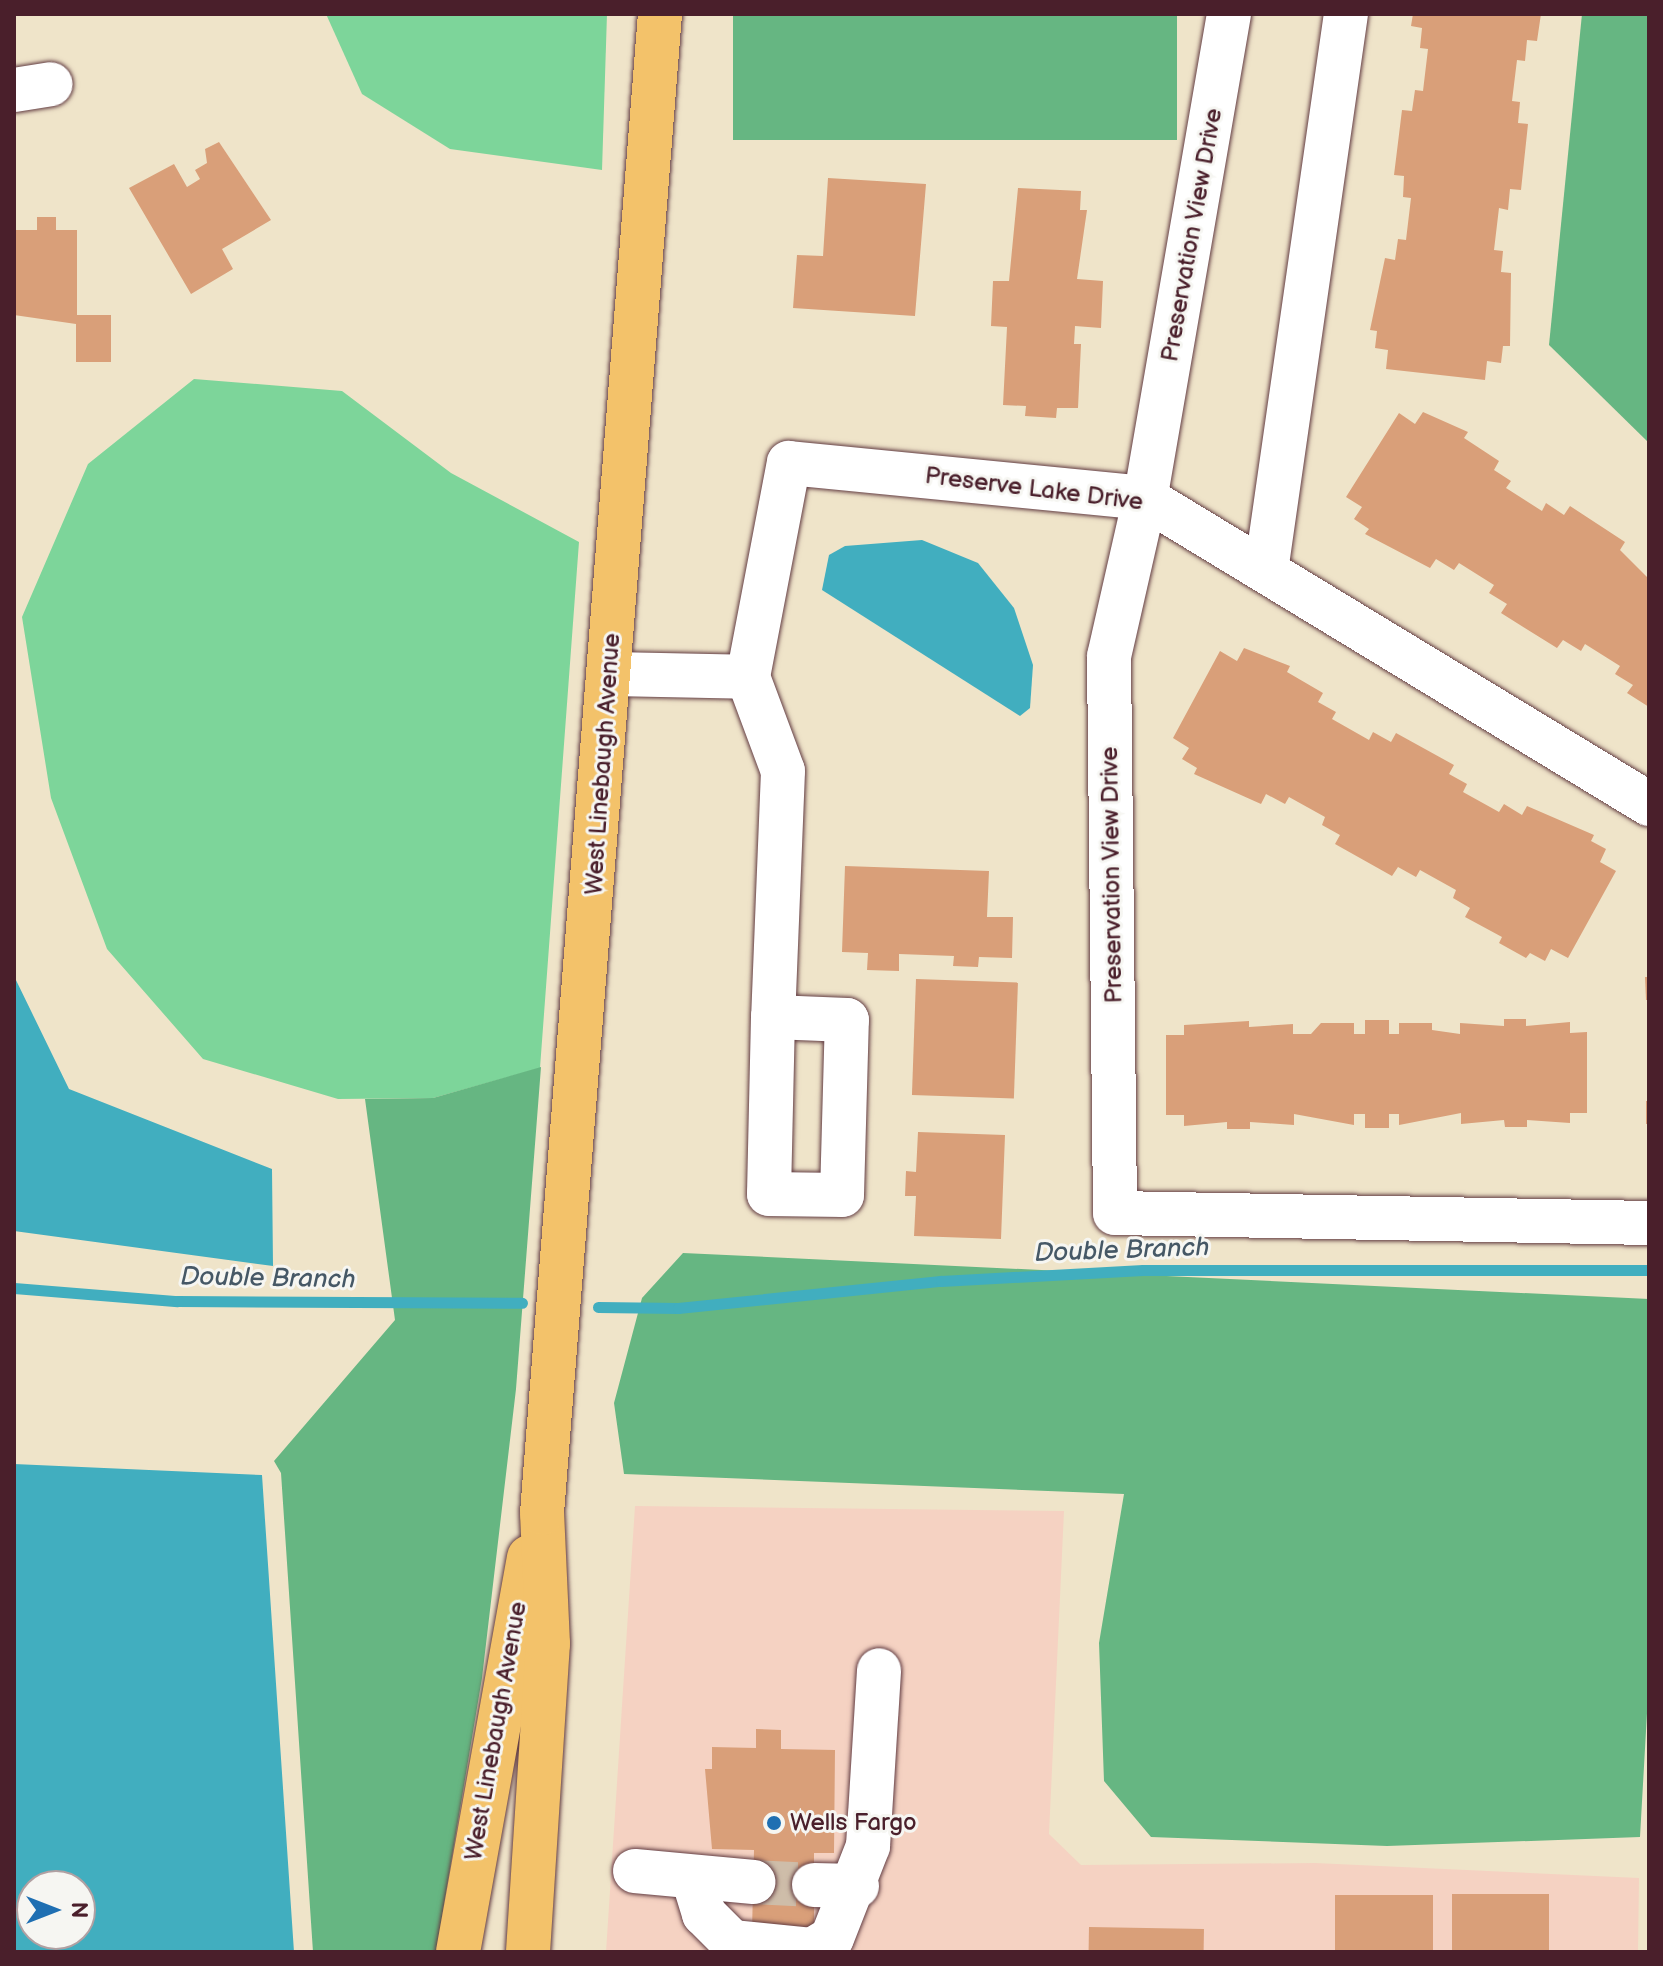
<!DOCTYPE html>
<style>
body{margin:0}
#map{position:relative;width:1663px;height:1966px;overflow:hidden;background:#efe4c9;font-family:"Balsamiq Sans",sans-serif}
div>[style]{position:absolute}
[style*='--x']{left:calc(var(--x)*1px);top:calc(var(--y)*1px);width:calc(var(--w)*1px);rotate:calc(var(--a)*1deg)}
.built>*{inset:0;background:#f5d2c2}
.green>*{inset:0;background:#7dd59a}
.forest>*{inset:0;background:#66b682;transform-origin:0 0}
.water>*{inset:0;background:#41aebf}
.stream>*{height:11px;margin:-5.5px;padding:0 5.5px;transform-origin:5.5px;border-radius:5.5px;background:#41aebf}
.building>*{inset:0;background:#d99f79;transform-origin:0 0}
.minor-tunnel>*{height:44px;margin-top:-22px;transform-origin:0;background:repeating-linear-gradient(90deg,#cebda9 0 44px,transparent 0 66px)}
.roads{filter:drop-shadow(0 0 2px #633d43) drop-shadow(0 0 2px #633d43)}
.minor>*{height:44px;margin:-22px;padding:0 22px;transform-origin:22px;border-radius:22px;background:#fff}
.major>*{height:44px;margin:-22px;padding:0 22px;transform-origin:22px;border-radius:22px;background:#f3c26a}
.dots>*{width:22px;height:22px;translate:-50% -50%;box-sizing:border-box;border:4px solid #f6f6f2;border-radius:50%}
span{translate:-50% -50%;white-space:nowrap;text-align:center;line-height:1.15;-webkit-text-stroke:6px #f6f6f2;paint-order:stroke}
.street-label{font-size:24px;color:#4a1f2b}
.poi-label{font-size:24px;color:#4a1f2b}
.left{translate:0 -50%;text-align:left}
.water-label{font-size:26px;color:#465866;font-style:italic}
.frame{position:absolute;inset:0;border:16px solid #4a1f2b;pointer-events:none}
.north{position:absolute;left:16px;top:1870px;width:80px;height:80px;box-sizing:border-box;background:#f6f6f2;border:2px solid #b1a0a2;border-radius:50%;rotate:90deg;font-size:22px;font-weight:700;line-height:32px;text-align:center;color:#4a1f2b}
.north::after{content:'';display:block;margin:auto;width:28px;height:36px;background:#1f6fb2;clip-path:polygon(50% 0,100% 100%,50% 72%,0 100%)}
</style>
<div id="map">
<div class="built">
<div style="clip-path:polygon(635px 1506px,1064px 1511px,1049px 1834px,1081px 1865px,1315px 1863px,1639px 1878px,1638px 1952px,606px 1952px)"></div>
</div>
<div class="green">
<div style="clip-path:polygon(326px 14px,607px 14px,602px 170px,450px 149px,362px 94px)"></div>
<div style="clip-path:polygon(194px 379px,342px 391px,451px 473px,579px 542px,540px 1068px,433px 1098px,338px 1099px,203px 1059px,107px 949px,51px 798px,22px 617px,88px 464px)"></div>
</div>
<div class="forest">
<div style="left:733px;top:14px;width:444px;height:126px"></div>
<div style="clip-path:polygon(1582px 14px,1649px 14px,1649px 443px,1549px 345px)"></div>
<div style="clip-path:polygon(541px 1067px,516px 1389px,482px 1678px,436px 1952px,313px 1952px,281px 1473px,274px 1461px,395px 1320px,365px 1099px,433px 1098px)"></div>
<div style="clip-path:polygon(683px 1253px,1649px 1299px,1649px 1678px,1640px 1837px,1387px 1846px,1151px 1837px,1104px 1781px,1099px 1643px,1124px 1494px,624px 1474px,614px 1403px,642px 1298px)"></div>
</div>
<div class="water">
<div style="clip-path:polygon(922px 540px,978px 563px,1014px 608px,1033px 665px,1030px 708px,1020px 716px,822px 590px,829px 555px,845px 546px)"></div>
<div style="clip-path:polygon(14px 976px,69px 1089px,272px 1169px,273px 1266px,14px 1231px)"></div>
<div style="clip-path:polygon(evenodd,14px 1464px,262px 1475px,294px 1952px,14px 1952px,14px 1464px,32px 1886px,80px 1886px,80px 1934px,32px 1934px,32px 1886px)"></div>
</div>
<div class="stream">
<div style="--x:14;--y:1288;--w:164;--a:4.6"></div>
<div style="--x:177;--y:1301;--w:345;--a:0.3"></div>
<div style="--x:598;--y:1307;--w:80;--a:0.7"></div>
<div style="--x:678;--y:1308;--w:264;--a:-5.9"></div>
<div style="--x:941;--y:1281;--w:202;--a:-3.1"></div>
<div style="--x:1143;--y:1270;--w:506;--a:0"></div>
</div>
<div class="building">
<div style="clip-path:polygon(1413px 14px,1541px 14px,1537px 41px,1527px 40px,1525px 61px,1517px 60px,1512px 101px,1520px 102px,1518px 123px,1528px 124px,1521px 190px,1510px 189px,1508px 210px,1499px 208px,1494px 250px,1503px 251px,1501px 272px,1511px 273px,1510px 346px,1503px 346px,1501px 363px,1487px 361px,1485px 380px,1386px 369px,1388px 350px,1375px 348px,1377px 331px,1370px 330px,1385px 258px,1395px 260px,1398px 239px,1406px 240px,1411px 198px,1403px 197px,1404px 176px,1394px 175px,1402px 110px,1412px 111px,1415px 90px,1423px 91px,1428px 49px,1420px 48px,1422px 28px,1411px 26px)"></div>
<div style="clip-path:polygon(219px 142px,271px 220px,222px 249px,233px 269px,191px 294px,129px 188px,174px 164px,187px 187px,200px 179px,195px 170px,207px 163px,205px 149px)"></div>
<div style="clip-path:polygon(828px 178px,926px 184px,915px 316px,793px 308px,797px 255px,823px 256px)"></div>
<div style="clip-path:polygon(1018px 188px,1081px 191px,1080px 210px,1087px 210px,1077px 279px,1103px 281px,1101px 328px,1075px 326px,1074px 344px,1081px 344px,1078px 408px,1057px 408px,1056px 418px,1025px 416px,1026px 406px,1003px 405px,1007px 327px,991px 326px,993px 281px,1009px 281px)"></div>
<div style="clip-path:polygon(37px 217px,56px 217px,56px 230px,77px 230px,77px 315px,111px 315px,111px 362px,76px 362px,76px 324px,14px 315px,14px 230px,37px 230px)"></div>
<div style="clip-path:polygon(1423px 412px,1468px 432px,1464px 438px,1499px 461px,1494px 470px,1511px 481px,1506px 488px,1542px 511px,1546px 503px,1564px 515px,1570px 506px,1625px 542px,1620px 550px,1649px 579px,1649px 707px,1627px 693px,1633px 685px,1615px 674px,1620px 666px,1585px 644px,1581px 651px,1563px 640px,1557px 648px,1501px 613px,1507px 604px,1489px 593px,1494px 585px,1459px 563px,1454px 570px,1436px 559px,1430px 568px,1365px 534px,1369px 529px,1354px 519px,1362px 507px,1346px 497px,1399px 413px,1415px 424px)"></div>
<div style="clip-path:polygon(1244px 648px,1290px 666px,1287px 672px,1323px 693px,1318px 702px,1336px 712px,1332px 719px,1369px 740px,1373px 732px,1391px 742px,1396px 733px,1454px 765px,1449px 774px,1467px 784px,1463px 792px,1499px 812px,1504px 804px,1522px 815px,1527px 806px,1594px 835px,1591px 841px,1606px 849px,1600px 862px,1616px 871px,1568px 958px,1551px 949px,1545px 961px,1530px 953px,1526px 958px,1499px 943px,1502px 937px,1465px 917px,1470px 908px,1453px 898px,1456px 890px,1420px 870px,1416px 877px,1398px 867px,1392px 876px,1335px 844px,1340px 835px,1322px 825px,1325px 817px,1289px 797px,1285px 804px,1266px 794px,1261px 804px,1194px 774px,1197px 768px,1182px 759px,1189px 748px,1173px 738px,1220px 651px,1237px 661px)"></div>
<div style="clip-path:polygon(845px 866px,989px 871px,987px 917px,1013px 917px,1012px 958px,979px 957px,978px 967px,953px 966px,954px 956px,899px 954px,899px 971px,867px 970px,868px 953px,842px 952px)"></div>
<div style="clip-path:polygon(1645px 977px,1649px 977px,1649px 1000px,1646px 1000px)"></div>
<div style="left:916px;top:979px;width:102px;height:116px;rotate:2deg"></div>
<div style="clip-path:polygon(1504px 1019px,1526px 1019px,1526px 1026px,1570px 1022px,1570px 1033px,1587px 1032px,1587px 1113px,1570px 1113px,1570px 1123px,1527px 1120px,1527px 1127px,1505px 1127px,1504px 1120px,1461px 1124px,1461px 1113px,1399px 1125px,1399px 1114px,1389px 1114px,1389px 1128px,1365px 1128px,1365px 1114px,1354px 1114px,1354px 1125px,1294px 1114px,1294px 1125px,1250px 1122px,1250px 1129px,1227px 1129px,1227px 1122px,1184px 1126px,1184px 1115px,1166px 1115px,1166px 1035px,1184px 1035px,1184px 1025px,1249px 1021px,1249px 1027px,1293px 1024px,1293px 1034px,1311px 1034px,1321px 1023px,1354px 1023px,1354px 1034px,1365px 1034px,1365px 1020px,1389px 1020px,1389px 1034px,1399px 1034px,1399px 1023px,1432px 1023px,1432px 1030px,1460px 1034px,1460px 1023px,1504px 1026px)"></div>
<div style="left:1646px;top:1101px;width:3px;height:23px"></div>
<div style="clip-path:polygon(918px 1132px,1005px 1135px,1001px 1239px,914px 1236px,916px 1196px,905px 1196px,906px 1171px,916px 1172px)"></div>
<div style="clip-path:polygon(756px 1729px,781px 1730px,781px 1749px,835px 1750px,834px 1853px,814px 1853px,814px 1931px,752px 1930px,754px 1850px,712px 1849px,705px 1769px,712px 1769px,712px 1747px,756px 1748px)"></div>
<div style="left:1452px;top:1894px;width:97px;height:58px"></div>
<div style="left:1433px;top:1895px;width:57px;height:98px;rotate:90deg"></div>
<div style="left:1089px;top:1927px;width:115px;height:25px;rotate:1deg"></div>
</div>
<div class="minor-tunnel">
<div style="--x:753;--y:1882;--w:61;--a:2.8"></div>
</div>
<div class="roads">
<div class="minor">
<div style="--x:1229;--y:14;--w:491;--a:99.8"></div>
<div style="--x:1145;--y:498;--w:162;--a:102.8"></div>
<div style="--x:1109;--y:656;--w:557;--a:89.38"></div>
<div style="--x:1115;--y:1213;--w:534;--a:1.07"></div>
<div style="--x:14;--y:90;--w:37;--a:-9"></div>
<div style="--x:1266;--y:571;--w:563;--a:-81.83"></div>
<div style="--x:610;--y:674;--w:138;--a:1.2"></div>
<div style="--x:748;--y:677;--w:218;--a:-79.2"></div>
<div style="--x:789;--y:463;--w:358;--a:5.6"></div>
<div style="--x:1145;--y:498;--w:590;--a:31.26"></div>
<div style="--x:748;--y:677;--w:100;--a:69.6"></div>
<div style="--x:783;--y:771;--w:246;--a:92.3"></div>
<div style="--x:773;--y:1017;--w:177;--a:91.3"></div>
<div style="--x:769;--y:1194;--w:73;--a:0.8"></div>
<div style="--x:842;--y:1195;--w:175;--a:-88.4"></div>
<div style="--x:847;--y:1020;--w:74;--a:-177.7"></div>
<div style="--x:635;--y:1871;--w:119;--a:5.3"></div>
<div style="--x:693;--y:1878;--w:38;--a:73"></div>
<div style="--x:704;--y:1914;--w:40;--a:45"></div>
<div style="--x:732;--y:1942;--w:80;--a:5.7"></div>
<div style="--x:812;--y:1950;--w:23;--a:-31"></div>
<div style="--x:832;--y:1938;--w:99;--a:-68.6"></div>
<div style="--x:868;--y:1846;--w:176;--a:-86.4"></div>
<div style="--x:814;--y:1885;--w:43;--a:1.3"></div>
</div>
<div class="major">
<div style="--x:458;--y:1952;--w:401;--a:-79.8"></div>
<div style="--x:528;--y:1952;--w:309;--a:-86.3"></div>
<div style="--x:548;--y:1644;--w:131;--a:-92.6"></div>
<div style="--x:542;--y:1513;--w:1504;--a:-85.5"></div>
</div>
</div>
<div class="dots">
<div style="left:774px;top:1823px;background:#1f6fb2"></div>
</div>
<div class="street-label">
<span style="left:1192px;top:235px;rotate:-80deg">Preservation View Drive</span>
<span style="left:1034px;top:489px;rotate:7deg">Preserve Lake Drive</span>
<span style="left:603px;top:764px;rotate:-86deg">West Linebaugh Avenue</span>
<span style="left:1112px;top:875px;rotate:-91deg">Preservation View Drive</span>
<span style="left:496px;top:1731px;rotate:-80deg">West Linebaugh Avenue</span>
</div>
<div class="poi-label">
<span class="left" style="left:790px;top:1823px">Wells Fargo</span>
</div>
<div class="water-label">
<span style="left:1122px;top:1251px;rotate:-2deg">Double Branch</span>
<span style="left:268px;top:1279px;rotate:1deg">Double Branch</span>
</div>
<div class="frame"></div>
<div class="north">N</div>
</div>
